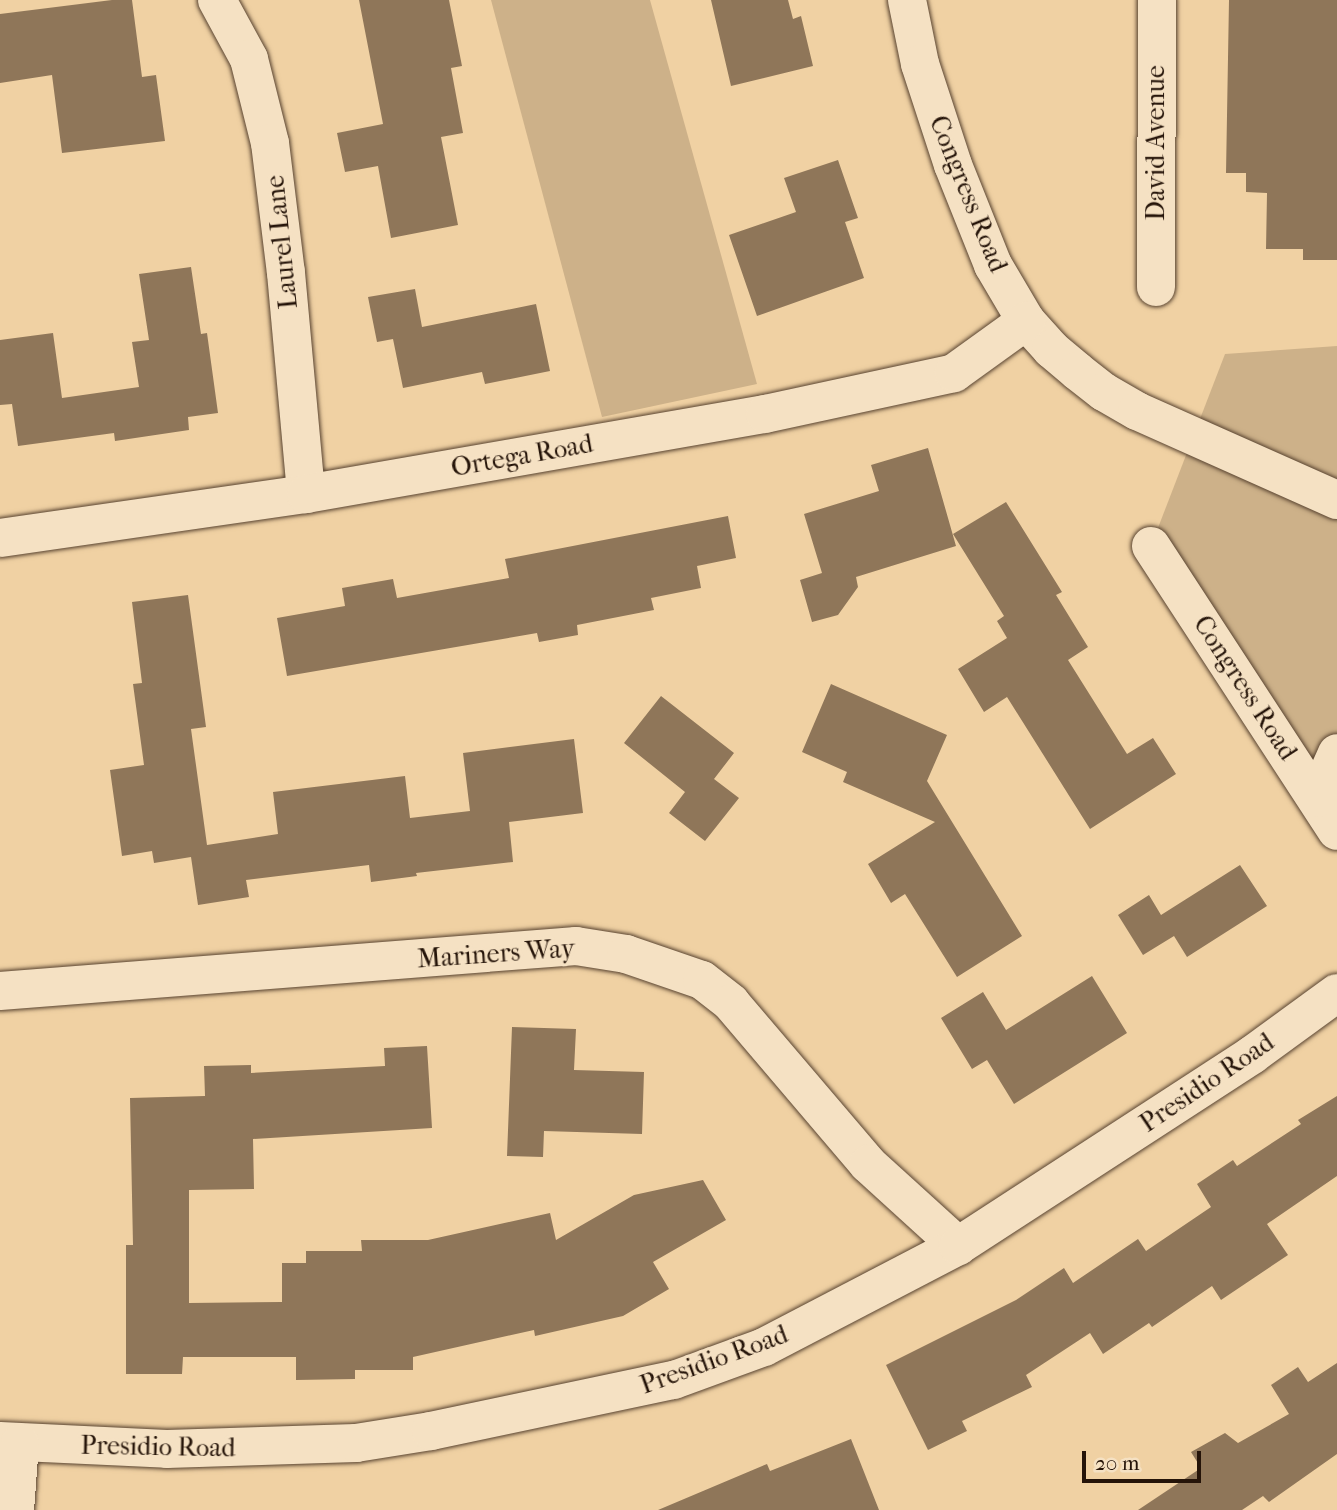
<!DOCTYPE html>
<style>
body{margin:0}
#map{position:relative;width:1337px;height:1510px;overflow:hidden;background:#f0d1a3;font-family:"IM FELL French Canon",serif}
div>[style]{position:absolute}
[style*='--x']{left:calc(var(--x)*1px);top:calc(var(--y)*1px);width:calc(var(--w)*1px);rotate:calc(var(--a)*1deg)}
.green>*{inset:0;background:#cdb189}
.building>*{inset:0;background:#8f7659}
.roads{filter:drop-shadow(0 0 2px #584330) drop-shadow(0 0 2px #584330)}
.minor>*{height:38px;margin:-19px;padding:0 19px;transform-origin:19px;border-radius:19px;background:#f5e1c3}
span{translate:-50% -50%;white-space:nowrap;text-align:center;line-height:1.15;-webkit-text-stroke:6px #f5e1c3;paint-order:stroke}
.street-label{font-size:26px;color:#251409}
.scale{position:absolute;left:1082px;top:1451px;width:119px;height:32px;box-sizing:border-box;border:4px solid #251409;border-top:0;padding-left:9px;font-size:21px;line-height:24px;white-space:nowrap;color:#251409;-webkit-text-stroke:5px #f5e1c3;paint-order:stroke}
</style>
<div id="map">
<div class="green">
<div style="clip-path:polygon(491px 0,650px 0,757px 384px,602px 417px)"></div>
<div style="clip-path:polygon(1337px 346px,1337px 831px,1151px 546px,1225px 354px)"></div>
</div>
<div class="building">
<div style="clip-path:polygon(112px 0,132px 0,142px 77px,156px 75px,165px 141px,62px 153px,52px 75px,0 83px,0 14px)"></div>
<div style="clip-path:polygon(359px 0,449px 0,462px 66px,451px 68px,463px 133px,441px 137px,458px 225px,391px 238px,378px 166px,345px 172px,337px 133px,383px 124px)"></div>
<div style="clip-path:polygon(711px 0,788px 0,793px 19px,801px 16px,813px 66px,731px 86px)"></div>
<div style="clip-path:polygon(1229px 0,1337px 0,1337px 260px,1303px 260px,1303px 249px,1266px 249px,1267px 193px,1246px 192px,1246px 173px,1226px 173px)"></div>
<div style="clip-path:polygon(838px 160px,858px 218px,845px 222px,864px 278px,757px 316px,729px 235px,796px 212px,784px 178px)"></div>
<div style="clip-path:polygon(191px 267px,201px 334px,207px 333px,218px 413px,188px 417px,189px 430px,115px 441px,114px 433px,18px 446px,12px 404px,0 405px,0 340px,53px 333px,62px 398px,139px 387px,132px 342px,149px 340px,139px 274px)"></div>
<div style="clip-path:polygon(415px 289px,422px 327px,536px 304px,550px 371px,485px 384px,482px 372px,403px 388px,393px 339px,377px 342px,368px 297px)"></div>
<div style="clip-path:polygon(928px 448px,956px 546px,856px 577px,858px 587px,838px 615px,812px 622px,800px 580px,822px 573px,804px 514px,879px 491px,871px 465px)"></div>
<div style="clip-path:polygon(1006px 502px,1062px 592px,1056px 595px,1088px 647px,1068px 660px,1127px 754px,1153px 738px,1176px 774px,1090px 829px,1007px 697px,984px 712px,958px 669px,1007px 638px,997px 621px,1004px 616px,953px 534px)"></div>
<div style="clip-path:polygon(728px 516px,736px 558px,697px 566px,701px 588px,651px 598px,654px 610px,577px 625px,578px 635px,539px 642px,537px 633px,287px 676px,277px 618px,345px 606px,342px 588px,393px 579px,397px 598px,509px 578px,505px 559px)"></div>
<div style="clip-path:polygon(188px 595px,206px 727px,191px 729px,207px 845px,278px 834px,273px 792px,405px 776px,410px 818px,470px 811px,463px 753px,574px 739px,583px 813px,509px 822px,513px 862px,416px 873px,417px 876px,371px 882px,369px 865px,246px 880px,249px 897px,198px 905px,191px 857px,154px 863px,152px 851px,122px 856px,110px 770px,144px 765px,133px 684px,142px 683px,132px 602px)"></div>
<div style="clip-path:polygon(831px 684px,947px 735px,927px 781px,1022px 936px,957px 977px,905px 894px,891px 903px,868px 864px,935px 822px,843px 782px,847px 772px,802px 752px)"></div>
<div style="clip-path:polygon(661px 696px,734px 753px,714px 779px,739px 798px,705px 841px,669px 813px,685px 792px,624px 743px)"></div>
<div style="clip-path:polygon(1240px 865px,1267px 906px,1187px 957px,1174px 936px,1143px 955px,1118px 915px,1149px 895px,1161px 915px)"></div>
<div style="clip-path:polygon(1092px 976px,1127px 1033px,1014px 1104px,987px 1060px,972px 1069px,941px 1018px,983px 992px,1006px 1030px)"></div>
<div style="clip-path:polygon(512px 1027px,576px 1029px,574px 1070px,644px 1072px,642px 1134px,544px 1131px,543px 1157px,507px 1156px)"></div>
<div style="clip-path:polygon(427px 1046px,432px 1128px,253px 1139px,254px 1189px,189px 1190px,189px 1303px,282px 1302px,282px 1263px,306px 1263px,306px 1251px,362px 1251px,361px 1240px,428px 1240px,550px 1213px,556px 1240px,634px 1195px,703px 1180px,726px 1220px,653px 1262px,669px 1289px,623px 1316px,535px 1336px,534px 1330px,413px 1357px,413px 1370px,355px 1370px,355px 1379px,296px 1380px,296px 1357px,183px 1357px,182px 1374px,126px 1374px,126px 1245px,133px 1245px,130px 1098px,205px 1096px,204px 1066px,251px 1065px,251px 1073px,385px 1066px,384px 1048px)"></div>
<div style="clip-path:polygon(1337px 1096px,1337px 1176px,1267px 1224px,1288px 1255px,1221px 1300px,1212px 1286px,1152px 1327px,1149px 1323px,1103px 1354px,1090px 1333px,1026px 1375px,1032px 1387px,962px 1421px,967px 1431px,928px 1450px,886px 1365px,1016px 1300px,1064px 1268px,1073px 1283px,1138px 1239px,1146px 1251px,1211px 1207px,1197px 1184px,1233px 1160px,1237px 1166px,1301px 1124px,1298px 1120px)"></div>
<div style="clip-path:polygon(1337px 1363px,1337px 1454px,1269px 1502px,1263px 1496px,1242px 1510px,1138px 1510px,1201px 1468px,1191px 1452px,1225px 1433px,1238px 1443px,1289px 1414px,1271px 1385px,1298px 1367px,1308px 1382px)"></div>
<div style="clip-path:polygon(851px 1439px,879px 1510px,658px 1510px,767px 1464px,770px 1471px)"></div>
</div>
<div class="roads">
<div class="minor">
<div style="--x:217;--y:0;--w:67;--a:61.5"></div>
<div style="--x:249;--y:59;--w:87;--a:76"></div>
<div style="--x:270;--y:143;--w:131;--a:83"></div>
<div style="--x:286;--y:273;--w:222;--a:84.8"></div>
<div style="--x:907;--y:0;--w:65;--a:78.5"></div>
<div style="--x:920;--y:64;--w:106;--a:71.9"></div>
<div style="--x:953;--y:165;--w:108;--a:68.2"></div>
<div style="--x:993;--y:265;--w:65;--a:59.5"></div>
<div style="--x:1026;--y:321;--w:38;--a:48"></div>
<div style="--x:1051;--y:349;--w:34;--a:40"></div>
<div style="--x:1077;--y:371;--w:34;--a:38"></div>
<div style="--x:1104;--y:392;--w:38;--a:30"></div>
<div style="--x:1137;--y:411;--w:219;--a:24"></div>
<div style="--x:1156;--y:287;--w:287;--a:-89.8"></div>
<div style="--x:0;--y:538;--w:309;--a:-8.2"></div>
<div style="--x:306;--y:494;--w:466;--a:-9.9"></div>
<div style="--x:765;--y:414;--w:193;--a:-12.2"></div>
<div style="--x:954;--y:373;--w:89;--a:-35.8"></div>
<div style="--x:1151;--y:546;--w:340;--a:56.9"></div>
<div style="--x:1317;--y:798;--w:49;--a:-66"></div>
<div style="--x:0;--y:991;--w:578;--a:-4.47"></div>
<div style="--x:576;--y:946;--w:51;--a:9.1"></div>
<div style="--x:626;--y:954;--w:80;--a:18.9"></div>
<div style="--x:702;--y:980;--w:37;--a:38"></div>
<div style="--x:731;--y:1003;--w:211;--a:49.6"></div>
<div style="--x:868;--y:1164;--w:122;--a:42.3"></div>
<div style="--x:0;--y:1441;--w:167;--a:2.7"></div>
<div style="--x:167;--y:1449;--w:189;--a:-1.8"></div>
<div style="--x:356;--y:1443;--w:76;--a:-9.1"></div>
<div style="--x:431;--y:1431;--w:248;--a:-11.9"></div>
<div style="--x:674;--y:1380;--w:96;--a:-20.1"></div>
<div style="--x:764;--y:1347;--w:219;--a:-27.5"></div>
<div style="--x:958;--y:1246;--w:351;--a:-33"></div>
<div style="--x:1252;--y:1055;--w:105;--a:-36.1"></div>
<div style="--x:15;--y:1510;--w:67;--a:-85.7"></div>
</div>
</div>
<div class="street-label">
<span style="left:1156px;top:143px;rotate:-90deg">David Avenue</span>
<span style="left:968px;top:194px;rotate:68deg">Congress Road</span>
<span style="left:282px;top:242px;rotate:-96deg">Laurel Lane</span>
<span style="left:522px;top:456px;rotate:-10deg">Ortega Road</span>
<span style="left:1245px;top:688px;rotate:57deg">Congress Road</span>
<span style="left:496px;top:954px;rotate:-4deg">Mariners Way</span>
<span style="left:1207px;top:1083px;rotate:-34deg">Presidio Road</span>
<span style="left:714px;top:1360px;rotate:-20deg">Presidio Road</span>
<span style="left:158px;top:1447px;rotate:1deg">Presidio Road</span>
</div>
<div class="scale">20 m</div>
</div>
